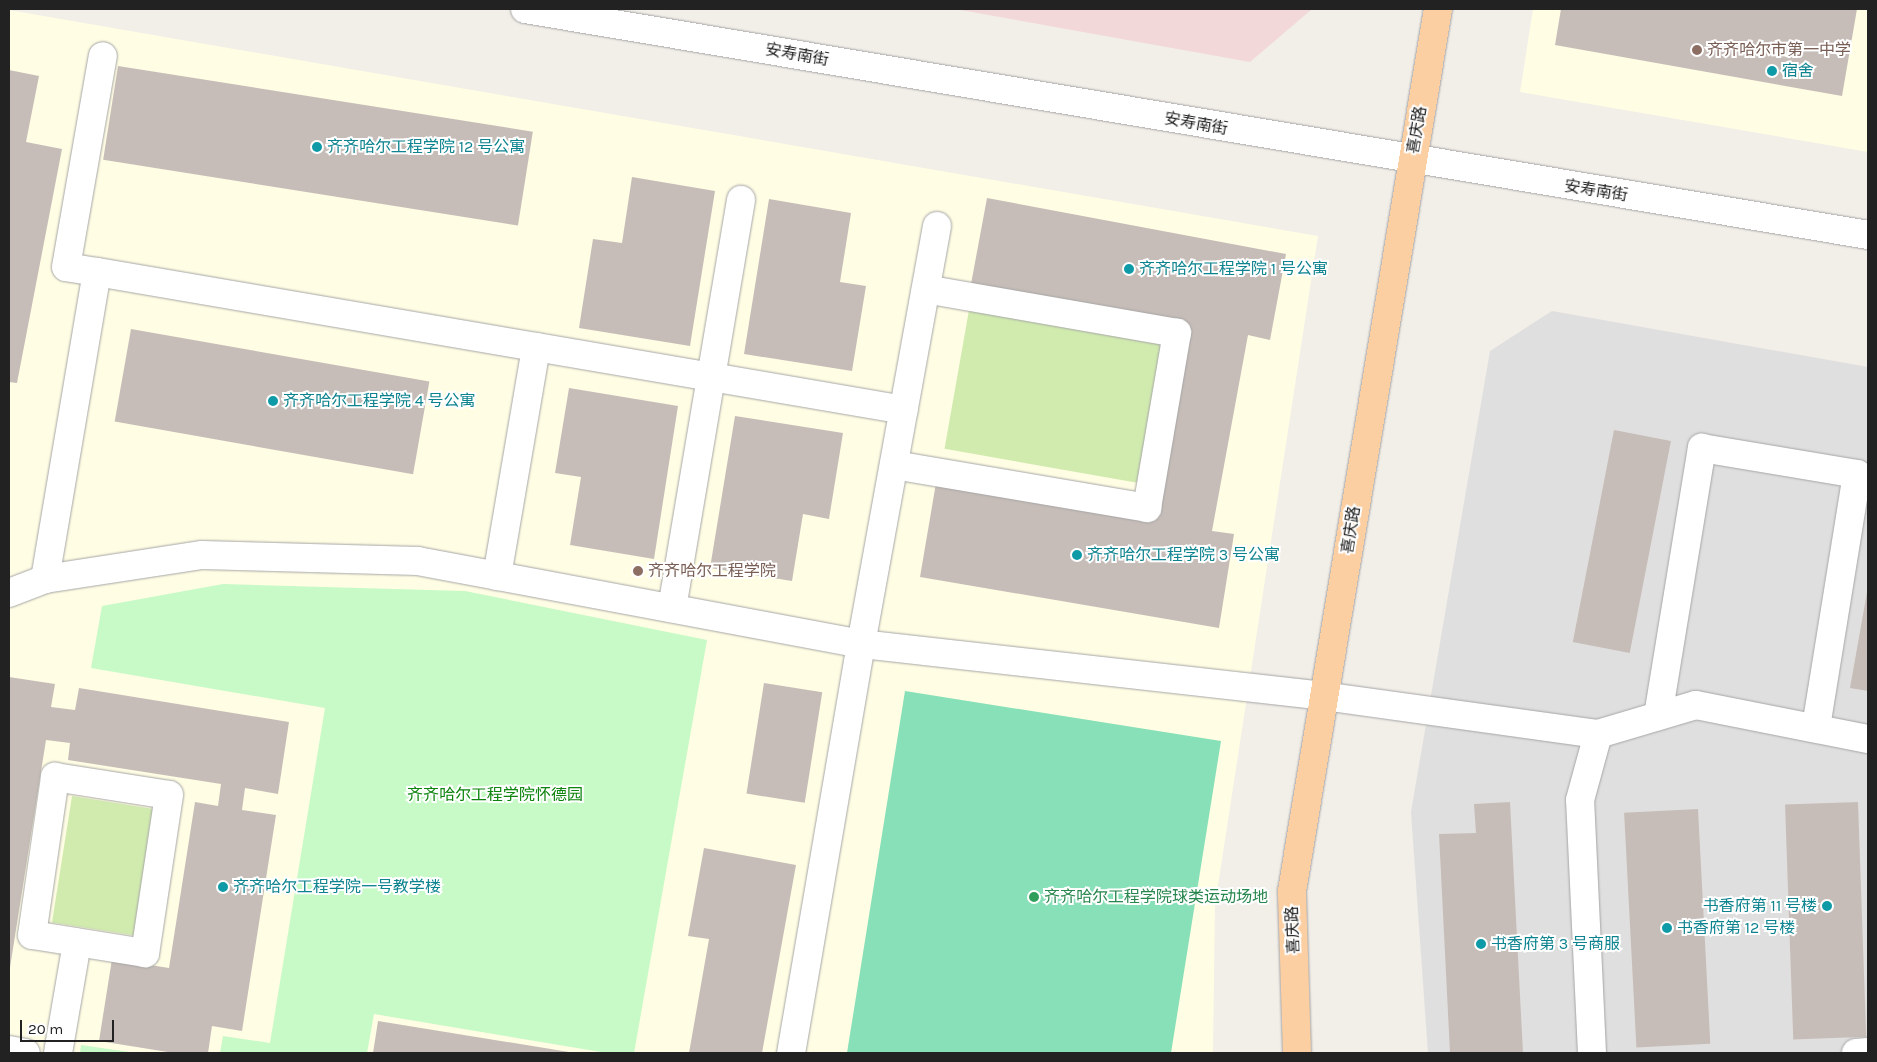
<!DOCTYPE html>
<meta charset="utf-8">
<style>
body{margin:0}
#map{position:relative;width:1877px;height:1062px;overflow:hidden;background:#f2eee8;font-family:Karla,"Noto Sans SC",sans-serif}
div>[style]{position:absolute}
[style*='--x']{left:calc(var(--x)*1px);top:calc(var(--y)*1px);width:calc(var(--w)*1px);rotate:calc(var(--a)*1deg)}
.residential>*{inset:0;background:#e0dfdf}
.commercial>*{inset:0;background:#f2d8d9}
.education>*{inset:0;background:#fffde4}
.grass>*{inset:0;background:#d1ebaf;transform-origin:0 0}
.park>*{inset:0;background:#c7fac7}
.pitch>*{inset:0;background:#87e0b7}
.building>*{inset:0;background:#c7bdb8;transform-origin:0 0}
.roads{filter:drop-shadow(0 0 1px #a6a6a6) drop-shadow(0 0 1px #a6a6a6)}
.minor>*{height:28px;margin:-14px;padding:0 14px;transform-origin:14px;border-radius:14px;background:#fff}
.major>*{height:28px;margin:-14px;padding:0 14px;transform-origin:14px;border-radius:14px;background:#fccfa3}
.dots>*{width:14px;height:14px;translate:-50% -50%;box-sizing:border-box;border:2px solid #fff;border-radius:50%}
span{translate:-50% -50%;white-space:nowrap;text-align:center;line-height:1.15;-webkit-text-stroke:4px #fff;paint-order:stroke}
.education-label{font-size:16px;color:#785e54}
.left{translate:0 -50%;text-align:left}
.street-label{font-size:16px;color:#222}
.culture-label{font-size:16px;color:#0d838f}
.right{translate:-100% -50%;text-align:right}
.park-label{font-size:16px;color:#0c840d}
.leisure-label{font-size:16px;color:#27864d}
.frame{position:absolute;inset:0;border:10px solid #222;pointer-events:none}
.scale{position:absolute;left:20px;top:1020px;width:94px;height:22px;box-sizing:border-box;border:2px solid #222;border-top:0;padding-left:6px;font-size:15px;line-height:18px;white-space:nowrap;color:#222;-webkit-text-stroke:4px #fff;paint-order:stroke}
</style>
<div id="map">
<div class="residential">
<div style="clip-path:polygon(1552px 311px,1868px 367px,1868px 1053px,1428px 1053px,1411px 812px,1490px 351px)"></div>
</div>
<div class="commercial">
<div style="clip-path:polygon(955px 9px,1312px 9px,1250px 62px)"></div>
</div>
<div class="education">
<div style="clip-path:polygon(1533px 9px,1868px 9px,1868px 152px,1520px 92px)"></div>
<div style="clip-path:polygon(9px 10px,1318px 236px,1215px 905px,1213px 1053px,9px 1053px)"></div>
</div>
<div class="grass">
<div style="left:969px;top:310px;width:200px;height:141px;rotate:10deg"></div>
<div style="left:72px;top:796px;width:84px;height:128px;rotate:9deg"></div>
</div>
<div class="park">
<div style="clip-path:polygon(223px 584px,465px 591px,707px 640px,634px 1053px,607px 1053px,374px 1014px,367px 1053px,220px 1053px,223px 1036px,270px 1043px,325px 708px,91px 668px,102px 606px)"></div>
<div style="clip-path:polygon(81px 1045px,136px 1053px,80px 1053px)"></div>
</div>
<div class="pitch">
<div style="clip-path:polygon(905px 691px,1221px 741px,1171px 1053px,847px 1053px)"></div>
</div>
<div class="building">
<div style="clip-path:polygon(1561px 9px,1857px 9px,1842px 96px,1555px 45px)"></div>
<div style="left:118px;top:66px;width:420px;height:95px;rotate:9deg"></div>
<div style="clip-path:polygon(9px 70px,39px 76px,26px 142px,62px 149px,17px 383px,9px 382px)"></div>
<div style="clip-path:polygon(632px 177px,715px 191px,690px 346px,579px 328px,593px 239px,622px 243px)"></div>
<div style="clip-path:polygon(987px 198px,1286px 254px,1270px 340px,1248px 335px,1212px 531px,1234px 534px,1219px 628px,920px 577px,936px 483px,1155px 521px,1190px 325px,971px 284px)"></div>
<div style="clip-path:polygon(769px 199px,851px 213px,840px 282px,866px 286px,852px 371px,744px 354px)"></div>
<div style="left:131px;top:329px;width:303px;height:94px;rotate:10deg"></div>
<div style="clip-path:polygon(569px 388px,678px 406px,654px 559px,570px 545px,581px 477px,555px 473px)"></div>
<div style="clip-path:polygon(735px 416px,843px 433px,829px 519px,803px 514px,792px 581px,710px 568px)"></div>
<div style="left:1614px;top:430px;width:58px;height:216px;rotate:11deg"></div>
<div style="clip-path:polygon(1867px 592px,1868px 592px,1868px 691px,1850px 688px)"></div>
<div style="clip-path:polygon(9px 677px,55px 684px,51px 707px,75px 710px,79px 688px,289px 722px,278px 794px,245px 788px,242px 810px,276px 815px,242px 1031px,212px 1026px,208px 1053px,174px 1053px,99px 1041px,112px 959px,169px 968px,195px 802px,218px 806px,221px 784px,68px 760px,70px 743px,46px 740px,9px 974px)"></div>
<div style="left:764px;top:683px;width:59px;height:112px;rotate:9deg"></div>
<div style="clip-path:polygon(1510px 802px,1523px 1053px,1450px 1053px,1439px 834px,1476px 833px,1474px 804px)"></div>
<div style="left:1858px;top:802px;width:235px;height:73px;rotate:88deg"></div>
<div style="left:1698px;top:809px;width:235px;height:74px;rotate:87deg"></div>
<div style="clip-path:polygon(704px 848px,796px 865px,762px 1053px,689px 1053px,709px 939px,688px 936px)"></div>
<div style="clip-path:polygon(378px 1021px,569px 1052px,568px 1053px,373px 1053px)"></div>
</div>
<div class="roads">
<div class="minor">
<div style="--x:525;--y:9;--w:1362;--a:9.55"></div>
<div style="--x:937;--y:226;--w:425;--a:100.3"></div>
<div style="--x:861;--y:644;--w:465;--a:6.4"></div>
<div style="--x:1323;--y:696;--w:278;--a:7.9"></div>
<div style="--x:1598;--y:734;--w:102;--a:-16.5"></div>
<div style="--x:1696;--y:705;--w:175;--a:11.2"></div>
<div style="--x:97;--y:272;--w:31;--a:-171"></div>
<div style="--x:66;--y:267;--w:214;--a:-80.1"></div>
<div style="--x:894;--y:465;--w:257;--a:9.6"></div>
<div style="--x:1147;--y:508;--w:178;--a:-80.3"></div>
<div style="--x:1177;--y:333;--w:255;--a:-170.1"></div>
<div style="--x:497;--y:576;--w:232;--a:-80.3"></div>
<div style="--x:536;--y:347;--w:373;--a:9.7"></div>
<div style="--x:45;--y:579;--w:311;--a:-80.4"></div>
<div style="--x:97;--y:272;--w:445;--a:9.7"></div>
<div style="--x:9;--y:593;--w:39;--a:-21"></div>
<div style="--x:45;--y:579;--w:159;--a:-8.7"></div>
<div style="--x:202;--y:555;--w:216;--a:1.6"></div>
<div style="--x:418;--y:561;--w:451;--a:10.6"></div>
<div style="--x:861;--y:644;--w:415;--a:99.7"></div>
<div style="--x:672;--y:608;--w:414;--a:-80.4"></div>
<div style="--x:1658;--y:716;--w:272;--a:-80.7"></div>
<div style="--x:1702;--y:448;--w:157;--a:9.5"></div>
<div style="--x:1857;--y:474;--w:257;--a:99.2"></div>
<div style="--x:55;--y:777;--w:115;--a:9"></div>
<div style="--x:169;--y:795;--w:160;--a:98.6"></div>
<div style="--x:145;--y:953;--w:114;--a:-170.9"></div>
<div style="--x:32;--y:935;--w:160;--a:-81.7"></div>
<div style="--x:9;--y:1050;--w:17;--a:10"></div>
<div style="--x:58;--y:1053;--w:112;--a:-80.2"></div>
<div style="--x:1592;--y:1053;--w:253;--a:-92.7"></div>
<div style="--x:1580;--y:800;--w:68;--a:-74.7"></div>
<div style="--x:1856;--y:1053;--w:12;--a:-5"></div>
</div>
<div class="major">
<div style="--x:1297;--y:1053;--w:162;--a:-91.8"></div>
<div style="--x:1292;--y:891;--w:894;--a:-80.6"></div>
</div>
</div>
<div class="dots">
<div style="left:1697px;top:50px;background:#8d6e63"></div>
<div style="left:1772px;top:71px;background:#0f9aa8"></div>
<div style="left:317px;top:147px;background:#0f9aa8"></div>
<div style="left:1129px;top:269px;background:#0f9aa8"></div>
<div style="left:273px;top:401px;background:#0f9aa8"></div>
<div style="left:1077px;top:555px;background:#0f9aa8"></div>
<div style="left:638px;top:571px;background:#8d6e63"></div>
<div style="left:223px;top:887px;background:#0f9aa8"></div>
<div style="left:1034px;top:897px;background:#2e9e5b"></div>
<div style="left:1827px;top:906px;background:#0f9aa8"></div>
<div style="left:1667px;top:928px;background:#0f9aa8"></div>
<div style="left:1481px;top:944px;background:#0f9aa8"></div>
</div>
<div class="education-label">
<span class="left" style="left:1707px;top:50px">齐齐哈尔市第一中学</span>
<span class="left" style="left:648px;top:571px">齐齐哈尔工程学院</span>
</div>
<div class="street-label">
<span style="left:797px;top:55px;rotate:10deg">安寿南街</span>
<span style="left:1196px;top:124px;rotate:10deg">安寿南街</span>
<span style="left:1417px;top:130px;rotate:-80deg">喜庆路</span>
<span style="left:1596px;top:191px;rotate:9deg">安寿南街</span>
<span style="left:1351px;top:530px;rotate:-81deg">喜庆路</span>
<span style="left:1293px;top:930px;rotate:-92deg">喜庆路</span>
</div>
<div class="culture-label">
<span class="left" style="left:1782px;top:71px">宿舍</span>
<span class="left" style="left:327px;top:147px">齐齐哈尔工程学院 12 号公寓</span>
<span class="left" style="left:1139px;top:269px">齐齐哈尔工程学院 1 号公寓</span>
<span class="left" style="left:283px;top:401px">齐齐哈尔工程学院 4 号公寓</span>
<span class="left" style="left:1087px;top:555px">齐齐哈尔工程学院 3 号公寓</span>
<span class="left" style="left:233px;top:887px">齐齐哈尔工程学院一号教学楼</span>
<span class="right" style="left:1817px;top:906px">书香府第 11 号楼</span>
<span class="left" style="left:1677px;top:928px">书香府第 12 号楼</span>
<span class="left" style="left:1491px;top:944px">书香府第 3 号商服</span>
</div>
<div class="park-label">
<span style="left:495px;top:795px">齐齐哈尔工程学院怀德园</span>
</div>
<div class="leisure-label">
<span class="left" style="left:1044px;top:897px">齐齐哈尔工程学院球类运动场地</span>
</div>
<div class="frame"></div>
<div class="scale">20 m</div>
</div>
